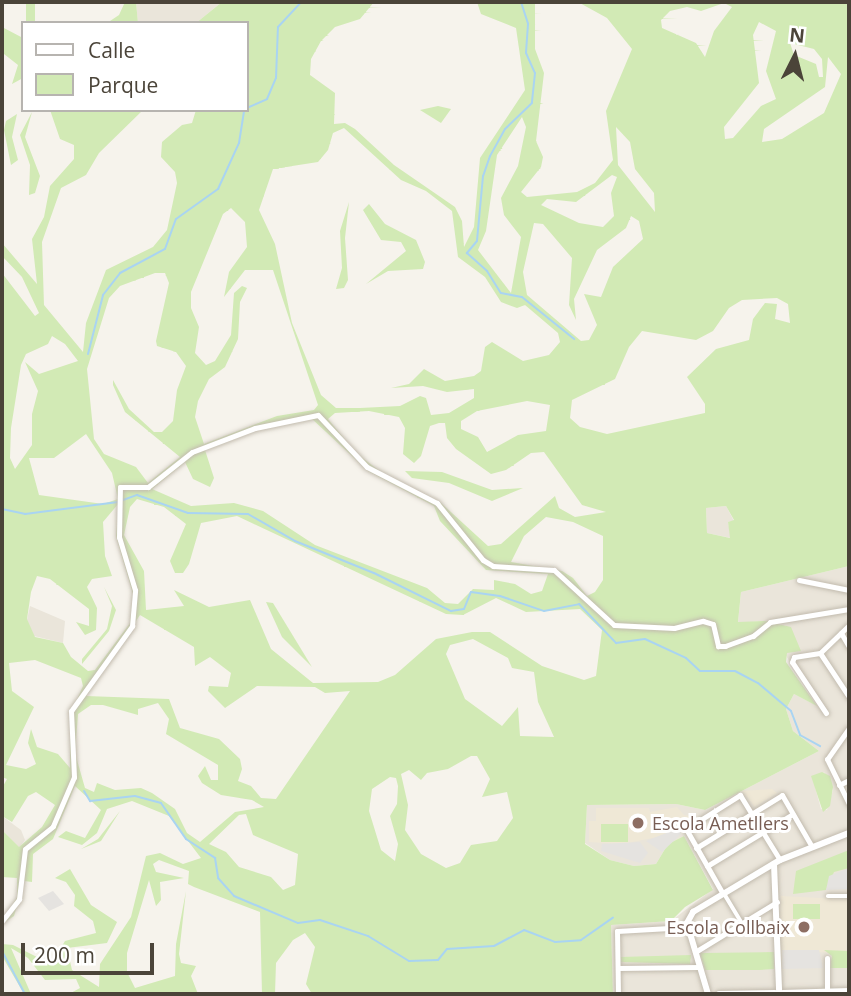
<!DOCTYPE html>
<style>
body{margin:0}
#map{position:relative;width:851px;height:996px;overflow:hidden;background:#f6f3ec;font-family:"Open Sans",sans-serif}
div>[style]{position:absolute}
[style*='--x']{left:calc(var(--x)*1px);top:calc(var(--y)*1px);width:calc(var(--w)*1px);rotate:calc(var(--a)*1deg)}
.residential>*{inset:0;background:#eae5da}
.education>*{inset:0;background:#efe8d6;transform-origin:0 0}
.green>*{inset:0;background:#d2eab5;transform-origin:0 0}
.parking>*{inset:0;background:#e5e3e0}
.stream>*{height:2px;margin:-1px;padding:0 1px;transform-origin:1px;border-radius:1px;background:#a9d4f2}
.roads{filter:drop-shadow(0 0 2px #c2bbae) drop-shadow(0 0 2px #c2bbae)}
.pedestrian>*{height:3.5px;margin:-1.75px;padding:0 1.75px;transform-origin:1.75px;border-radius:1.75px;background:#fff}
.minor>*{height:5px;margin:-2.5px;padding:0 2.5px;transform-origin:2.5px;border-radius:2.5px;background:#fff}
.tertiary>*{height:6px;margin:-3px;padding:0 3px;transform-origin:3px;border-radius:3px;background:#fff}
.dots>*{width:19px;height:19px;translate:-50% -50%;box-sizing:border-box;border:4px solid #fff;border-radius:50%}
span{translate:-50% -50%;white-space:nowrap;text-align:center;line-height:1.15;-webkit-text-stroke:6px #fff;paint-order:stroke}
.education-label{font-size:18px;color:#785e54}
.left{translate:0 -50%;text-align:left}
.right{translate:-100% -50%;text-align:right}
.frame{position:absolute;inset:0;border:4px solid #4b4439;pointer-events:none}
.legend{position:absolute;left:21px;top:21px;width:228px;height:91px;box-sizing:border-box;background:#fff;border:2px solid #b7b4b0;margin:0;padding:9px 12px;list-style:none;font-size:21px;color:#4b4439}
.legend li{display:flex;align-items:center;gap:14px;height:35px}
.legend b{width:35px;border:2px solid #b7b4b0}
.north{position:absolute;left:760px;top:21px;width:70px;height:70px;-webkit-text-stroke:5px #fff;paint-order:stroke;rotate:6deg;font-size:19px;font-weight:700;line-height:28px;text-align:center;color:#4b4439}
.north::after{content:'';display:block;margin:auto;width:24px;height:32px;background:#4b4439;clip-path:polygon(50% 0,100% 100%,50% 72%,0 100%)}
.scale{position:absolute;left:21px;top:943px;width:133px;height:32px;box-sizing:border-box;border:4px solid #4b4439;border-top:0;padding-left:9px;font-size:21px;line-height:24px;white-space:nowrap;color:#4b4439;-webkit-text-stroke:5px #fff;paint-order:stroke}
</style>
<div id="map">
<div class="residential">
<div style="clip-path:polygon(136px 2px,222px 2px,196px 23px,138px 23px)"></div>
<div style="clip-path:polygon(726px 506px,734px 521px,728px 522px,731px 538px,707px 533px,706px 508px)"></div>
<div style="clip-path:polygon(evenodd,849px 566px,849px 994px,613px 994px,611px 925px,671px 921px,713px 889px,684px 836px,668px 844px,656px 864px,634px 866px,610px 860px,585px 843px,587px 805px,676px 804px,705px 810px,819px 751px,793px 731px,786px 709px,794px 694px,816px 705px,765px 621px,738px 623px,741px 592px,849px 566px,824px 772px,833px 790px,827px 810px,821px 809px,815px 787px,824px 772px)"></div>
<div style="clip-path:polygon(30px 606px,65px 621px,63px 643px,34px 636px,27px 620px)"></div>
<div style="clip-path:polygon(2px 816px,21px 830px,25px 840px,19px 848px,2px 830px)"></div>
</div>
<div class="education">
<div style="clip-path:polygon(772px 789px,777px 793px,755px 807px,742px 791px)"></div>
<div style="clip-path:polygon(677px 807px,684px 815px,697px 817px,667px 835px,623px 844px,589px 842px,589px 821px,596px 821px,596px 808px,649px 808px,650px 812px)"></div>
<div style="left:781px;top:896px;width:68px;height:54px;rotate:3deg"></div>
</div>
<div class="green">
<div style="left:26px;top:2px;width:9px;height:21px"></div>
<div style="clip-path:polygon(125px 2px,136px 2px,138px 23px,107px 23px,119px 15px)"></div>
<div style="clip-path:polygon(evenodd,222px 2px,374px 2px,360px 19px,335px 27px,321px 41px,311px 59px,310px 75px,335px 93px,334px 124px,345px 123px,355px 129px,394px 165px,455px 207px,462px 221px,464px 247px,474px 227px,480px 158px,525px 90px,516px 28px,481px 14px,477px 2px,535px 2px,535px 49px,544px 73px,536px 141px,543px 157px,541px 167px,521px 192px,527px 197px,577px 192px,595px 183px,613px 160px,606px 111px,632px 49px,607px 18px,578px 2px,849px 2px,849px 566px,741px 592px,738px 622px,765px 621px,791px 627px,801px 651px,787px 653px,786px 662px,817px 706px,794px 694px,786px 709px,793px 731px,819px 751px,705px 810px,676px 804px,587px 805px,585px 844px,610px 860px,634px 866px,656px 864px,668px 844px,684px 836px,713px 890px,685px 907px,671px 921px,611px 925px,613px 994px,312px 994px,306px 984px,315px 947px,305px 933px,293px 940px,276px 963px,275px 994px,262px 994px,260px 912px,194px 887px,188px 884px,189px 871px,159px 860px,153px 864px,156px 872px,184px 878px,160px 882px,161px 900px,156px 906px,149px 880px,127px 953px,127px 972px,135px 988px,175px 976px,176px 944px,186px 891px,179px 954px,181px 963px,196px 966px,191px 976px,198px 994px,69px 994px,80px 988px,76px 979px,45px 980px,28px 958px,11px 948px,31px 994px,24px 994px,2px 956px,2px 944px,13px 945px,51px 964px,65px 941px,96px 933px,93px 921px,74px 906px,75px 895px,66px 882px,55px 878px,70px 869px,91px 905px,117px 922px,107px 943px,67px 948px,72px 970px,99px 987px,100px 964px,131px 917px,146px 856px,160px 853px,183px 864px,201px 858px,169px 816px,132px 801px,107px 809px,97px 833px,82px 845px,58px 837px,66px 831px,85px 838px,101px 810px,75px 786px,53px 839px,33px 854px,32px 882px,24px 881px,14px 916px,2px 924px,17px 897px,17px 878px,2px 877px,2px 830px,19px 847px,42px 827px,55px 805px,36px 792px,28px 796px,12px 822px,2px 816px,2px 788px,7px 779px,2px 777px,2px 273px,35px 316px,39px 313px,22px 277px,2px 256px,2px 243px,37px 284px,32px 239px,44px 217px,50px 186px,74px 159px,74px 145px,60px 139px,50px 110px,143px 110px,99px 153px,86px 175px,61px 188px,42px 242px,44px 305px,83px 352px,86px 323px,106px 270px,153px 247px,167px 230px,177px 183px,175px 172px,161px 157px,162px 142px,182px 125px,192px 123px,196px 110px,247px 110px,247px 23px,196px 23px,222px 2px,724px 3px,732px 7px,714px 31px,705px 57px,696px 43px,662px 28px,661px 20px,670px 11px,687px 7px,701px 11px,724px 3px,222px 2px,759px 22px,776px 31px,766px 71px,776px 99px,761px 106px,733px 138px,725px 139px,724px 127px,759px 83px,753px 35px,759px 22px,222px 2px,790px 43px,814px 49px,822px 59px,823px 77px,819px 77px,816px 64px,794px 55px,790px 43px,222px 2px,828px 57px,841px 74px,824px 113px,782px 139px,762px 142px,764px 129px,825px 87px,828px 57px,222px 2px,522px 117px,526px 127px,518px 166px,501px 198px,504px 215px,521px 237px,511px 293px,478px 250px,486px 231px,497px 155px,522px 117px,222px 2px,616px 127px,630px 142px,635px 169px,654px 193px,655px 212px,618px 165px,616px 127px,222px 2px,344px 128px,401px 180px,426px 191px,452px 211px,458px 257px,485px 277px,501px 302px,517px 308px,525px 305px,558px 333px,560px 342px,549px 355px,523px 361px,492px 342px,485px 347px,481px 371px,474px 376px,445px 381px,424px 369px,409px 384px,391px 388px,423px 386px,447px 392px,474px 389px,474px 398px,449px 413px,431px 415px,426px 398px,420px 396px,400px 406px,360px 408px,336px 408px,321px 395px,292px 323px,275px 244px,259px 210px,273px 169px,318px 162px,328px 150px,333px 133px,344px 128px,222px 2px,612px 175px,617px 177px,611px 193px,614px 216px,603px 227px,579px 223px,541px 205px,547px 199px,576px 202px,612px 175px,222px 2px,231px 208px,245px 222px,247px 247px,229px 272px,224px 297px,245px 270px,273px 270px,318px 405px,314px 410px,277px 416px,204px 444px,195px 417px,198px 401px,209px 379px,225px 367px,238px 339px,240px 302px,247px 288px,242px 286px,234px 293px,231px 335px,215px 361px,206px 365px,195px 353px,199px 327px,191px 308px,191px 292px,223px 214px,231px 208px,222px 2px,631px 216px,639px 221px,643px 239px,613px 267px,601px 297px,584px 294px,597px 325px,589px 340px,581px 341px,527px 295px,523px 272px,534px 223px,543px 224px,572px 258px,569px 305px,576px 320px,574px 299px,597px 250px,626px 228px,631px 216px,222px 2px,155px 273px,165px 273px,169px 283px,156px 341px,157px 346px,176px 352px,186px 366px,177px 390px,173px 421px,162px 432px,154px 432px,129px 409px,113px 380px,113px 385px,125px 412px,180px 457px,148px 483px,136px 467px,104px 454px,94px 439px,87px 369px,109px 298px,120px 286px,155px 273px,222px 2px,777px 298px,788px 304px,790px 323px,775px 319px,777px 304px,765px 303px,753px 319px,749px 340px,716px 349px,687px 377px,705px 404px,705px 413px,607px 434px,580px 427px,570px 418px,572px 400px,615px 379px,629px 347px,642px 331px,696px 340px,713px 331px,729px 308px,742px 300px,777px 298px,222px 2px,52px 336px,65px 344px,78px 361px,39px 374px,25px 362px,38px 391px,32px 414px,32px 445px,15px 469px,10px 458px,11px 428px,21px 365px,26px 354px,48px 344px,52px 336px,222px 2px,527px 401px,550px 405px,546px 431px,518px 435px,487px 452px,478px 437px,461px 429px,461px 421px,477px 411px,527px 401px,222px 2px,369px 411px,399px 417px,405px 428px,403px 454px,414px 463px,421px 456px,430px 426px,439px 423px,445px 423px,447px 438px,456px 449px,491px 474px,506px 470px,531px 453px,544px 452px,582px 505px,606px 512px,575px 517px,559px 508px,555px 496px,501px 544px,488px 546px,441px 503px,385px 475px,356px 453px,328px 419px,335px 413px,369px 411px,222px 2px,311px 418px,368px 471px,434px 506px,440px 521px,486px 570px,548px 574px,542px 591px,531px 594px,515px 584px,494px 580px,494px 590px,473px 589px,458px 604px,445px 603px,427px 588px,315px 545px,263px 511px,234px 503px,191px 506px,152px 489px,185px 462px,193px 479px,210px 487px,214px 478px,205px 450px,271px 425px,311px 418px,222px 2px,86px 434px,112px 473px,118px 499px,103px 504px,39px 495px,29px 458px,54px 458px,86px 434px,222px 2px,137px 499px,164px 507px,186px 524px,170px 561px,175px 573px,183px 573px,189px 564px,201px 523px,237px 516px,446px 614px,463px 615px,496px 598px,526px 612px,580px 609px,602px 630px,596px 676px,584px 680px,542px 666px,490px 632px,472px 632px,436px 639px,395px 675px,378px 682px,313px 683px,271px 649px,250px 600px,209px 607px,174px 590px,184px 606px,146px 610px,144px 571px,124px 535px,130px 507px,137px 499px,222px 2px,119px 503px,116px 536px,133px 594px,130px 623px,95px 670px,88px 671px,71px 657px,63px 643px,35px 637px,27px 619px,31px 592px,37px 576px,50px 579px,89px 609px,89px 626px,76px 622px,85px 635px,96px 630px,97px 608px,87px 587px,92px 579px,112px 576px,105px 556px,103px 522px,119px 503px,222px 2px,726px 506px,734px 520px,728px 522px,730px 538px,707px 533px,706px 508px,726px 506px,222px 2px,546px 517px,573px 522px,603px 536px,603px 580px,595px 592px,587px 596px,573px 578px,562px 571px,511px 562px,524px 536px,546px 517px,222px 2px,140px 615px,194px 647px,195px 666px,210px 657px,231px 673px,228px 687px,209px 686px,208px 691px,225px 708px,257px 686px,315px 687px,325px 693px,350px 691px,276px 799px,261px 798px,251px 786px,238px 781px,242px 769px,240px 759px,219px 739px,180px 728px,169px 699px,86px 696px,140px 615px,222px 2px,473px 639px,508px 658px,512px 668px,534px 672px,538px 702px,554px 737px,520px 736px,518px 707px,502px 726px,465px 699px,446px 654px,450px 645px,473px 639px,222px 2px,35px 660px,81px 678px,83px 686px,70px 715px,70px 768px,58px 754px,37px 747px,31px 729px,28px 743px,36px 764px,26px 769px,6px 765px,34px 707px,12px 691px,9px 663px,35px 660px,222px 2px,158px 703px,169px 719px,166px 734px,218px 765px,218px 780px,211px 780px,205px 766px,198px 776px,202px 783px,221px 795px,252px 800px,264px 807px,235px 812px,200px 842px,187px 833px,175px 809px,152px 793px,141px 788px,115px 790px,97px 783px,94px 792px,85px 788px,75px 753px,78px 714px,91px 705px,103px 705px,138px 715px,138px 709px,158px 703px,222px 2px,471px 756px,477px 756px,490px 779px,482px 797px,507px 792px,513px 818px,497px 841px,471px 845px,460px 863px,446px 868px,421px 854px,405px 830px,408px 805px,401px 774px,409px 770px,421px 780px,427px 773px,448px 769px,471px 756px,222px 2px,390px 777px,396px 778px,398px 786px,397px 804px,390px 816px,398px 844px,395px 861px,381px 850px,369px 811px,372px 789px,390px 777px,222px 2px,246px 814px,253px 835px,298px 854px,295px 885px,283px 890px,271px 877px,239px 867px,226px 852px,209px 844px,239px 815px,246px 814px)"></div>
<div style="clip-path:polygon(2px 27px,23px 38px,23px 78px,12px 84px,18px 65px,4px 54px)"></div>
<div style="clip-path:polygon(438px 106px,451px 109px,441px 123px,420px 110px)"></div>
<div style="clip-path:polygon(32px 112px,25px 137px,40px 176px,35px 193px,29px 195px,30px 165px,20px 135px)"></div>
<div style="clip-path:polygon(17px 114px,12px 137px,18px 160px,11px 165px,4px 130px,6px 121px)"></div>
<div style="clip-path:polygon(349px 202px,345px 238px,348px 280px,344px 288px,336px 289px,342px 268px,340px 231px)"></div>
<div style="clip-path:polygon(369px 204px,385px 224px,416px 240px,425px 262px,423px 269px,388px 271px,366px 284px,406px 251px,401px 242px,381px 240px,363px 210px)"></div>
<div style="clip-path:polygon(405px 471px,442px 472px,492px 490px,523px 488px,492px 501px,449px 483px,412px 478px)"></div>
<div style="clip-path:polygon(104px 587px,116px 610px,109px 631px,82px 664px,82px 659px,107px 629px,112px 606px)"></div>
<div style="clip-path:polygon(266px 602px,273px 603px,312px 667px,282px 637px)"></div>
<div style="clip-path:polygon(822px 772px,830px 776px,833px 787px,830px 806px,823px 812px,811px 776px)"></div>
<div style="clip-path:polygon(120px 811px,101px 841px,81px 849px,98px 839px)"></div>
<div style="left:601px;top:824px;width:27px;height:18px"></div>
<div style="clip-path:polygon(849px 850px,849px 868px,834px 872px,826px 890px,793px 894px,796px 871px)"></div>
<div style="left:793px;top:904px;width:27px;height:15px"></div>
<div style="clip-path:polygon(824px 950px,849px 951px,849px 968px,830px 968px,832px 956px)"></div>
<div style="clip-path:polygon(774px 952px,774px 969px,759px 970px,705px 970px,700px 953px)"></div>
<div style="clip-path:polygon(691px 955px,690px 964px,621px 962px,620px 957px)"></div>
</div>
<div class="parking">
<div style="clip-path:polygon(679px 828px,681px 834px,662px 852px,646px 841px)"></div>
<div style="clip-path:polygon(640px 842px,648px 853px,640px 863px,601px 851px,602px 844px)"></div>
<div style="clip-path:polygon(849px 868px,849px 889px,826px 890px,829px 876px)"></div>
<div style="clip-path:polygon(53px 891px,64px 904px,49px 911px,38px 898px)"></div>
<div style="clip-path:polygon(782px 950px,819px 950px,823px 968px,782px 969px)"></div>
</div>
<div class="stream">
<div style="--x:521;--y:2;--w:23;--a:72"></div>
<div style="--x:528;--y:24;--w:29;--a:94"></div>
<div style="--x:526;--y:53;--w:22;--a:66"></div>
<div style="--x:535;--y:73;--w:30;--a:96"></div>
<div style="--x:532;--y:103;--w:37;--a:136"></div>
<div style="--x:505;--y:129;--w:31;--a:119"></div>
<div style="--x:490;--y:156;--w:21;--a:109"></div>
<div style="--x:483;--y:176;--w:65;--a:95.3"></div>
<div style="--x:477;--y:241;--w:16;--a:130"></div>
<div style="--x:467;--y:253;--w:27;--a:42"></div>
<div style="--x:487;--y:271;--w:26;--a:58"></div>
<div style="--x:501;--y:293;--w:21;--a:11"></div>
<div style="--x:522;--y:297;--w:67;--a:38.9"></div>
<div style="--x:247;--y:108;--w:22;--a:-24"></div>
<div style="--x:267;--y:99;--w:23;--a:-67"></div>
<div style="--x:276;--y:78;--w:51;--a:-87.8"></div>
<div style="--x:278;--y:27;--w:34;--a:-47"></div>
<div style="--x:88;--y:354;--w:61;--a:-75.7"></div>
<div style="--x:103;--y:295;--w:28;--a:-52"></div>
<div style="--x:120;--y:273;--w:51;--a:-28.1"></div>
<div style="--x:165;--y:249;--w:32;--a:-70"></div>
<div style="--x:176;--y:219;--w:52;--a:-35.5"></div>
<div style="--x:218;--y:189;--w:51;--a:-65.5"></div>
<div style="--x:239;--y:143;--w:33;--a:-81"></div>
<div style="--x:123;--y:500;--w:15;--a:-20"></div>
<div style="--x:137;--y:495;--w:54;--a:19.4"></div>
<div style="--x:188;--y:513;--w:60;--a:1"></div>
<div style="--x:248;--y:514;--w:54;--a:29.9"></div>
<div style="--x:295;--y:541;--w:85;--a:22.1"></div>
<div style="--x:374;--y:573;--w:86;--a:26.3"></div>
<div style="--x:451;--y:611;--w:13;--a:-9"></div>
<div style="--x:464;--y:609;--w:18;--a:-68"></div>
<div style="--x:471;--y:592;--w:29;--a:8"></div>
<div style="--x:500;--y:596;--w:46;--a:18.8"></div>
<div style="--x:544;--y:611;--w:36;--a:-11"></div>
<div style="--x:579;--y:604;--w:54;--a:46.5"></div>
<div style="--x:616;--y:643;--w:29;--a:-8"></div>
<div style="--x:645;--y:639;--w:45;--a:24.9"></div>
<div style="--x:686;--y:658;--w:19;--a:43"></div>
<div style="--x:700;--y:671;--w:35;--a:0"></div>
<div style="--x:735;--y:671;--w:26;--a:28"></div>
<div style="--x:758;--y:683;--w:43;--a:40.3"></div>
<div style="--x:791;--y:711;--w:26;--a:69"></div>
<div style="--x:800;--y:735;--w:23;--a:29"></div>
<div style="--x:2;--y:509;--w:24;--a:12"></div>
<div style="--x:25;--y:514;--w:94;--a:-7.4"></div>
<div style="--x:84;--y:791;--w:12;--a:59"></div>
<div style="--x:90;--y:801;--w:45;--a:-6.3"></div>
<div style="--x:135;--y:796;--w:27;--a:15"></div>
<div style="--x:161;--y:803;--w:44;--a:55.2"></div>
<div style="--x:186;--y:839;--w:35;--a:33"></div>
<div style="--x:215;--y:858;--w:20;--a:81"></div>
<div style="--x:218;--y:878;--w:24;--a:48"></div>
<div style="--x:234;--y:896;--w:69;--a:22.9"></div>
<div style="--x:298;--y:923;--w:22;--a:-8"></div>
<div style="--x:320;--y:920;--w:51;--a:18.4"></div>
<div style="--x:368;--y:936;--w:48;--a:31.4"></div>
<div style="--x:409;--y:961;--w:29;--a:-2"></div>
<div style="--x:438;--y:960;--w:14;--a:-51"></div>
<div style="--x:447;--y:949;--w:47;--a:-3.7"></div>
<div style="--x:494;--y:946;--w:34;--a:-28"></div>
<div style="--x:524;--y:930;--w:33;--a:21"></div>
<div style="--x:555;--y:942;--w:26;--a:-4"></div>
<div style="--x:581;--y:940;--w:39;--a:-35"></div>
<div style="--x:2;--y:951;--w:49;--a:61.9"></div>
</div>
<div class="roads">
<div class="pedestrian">
<div style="--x:724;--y:893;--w:35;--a:59"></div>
<div style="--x:828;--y:896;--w:21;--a:0"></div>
</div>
<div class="minor">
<div style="--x:799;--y:580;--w:51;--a:11.3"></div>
<div style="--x:841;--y:633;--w:16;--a:60"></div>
<div style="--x:820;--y:653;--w:53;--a:56.6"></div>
<div style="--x:826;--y:713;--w:61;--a:-123.7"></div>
<div style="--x:792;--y:662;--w:5;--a:-68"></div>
<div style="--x:794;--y:657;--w:26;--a:-9"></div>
<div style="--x:820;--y:653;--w:40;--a:-44"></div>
<div style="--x:849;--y:728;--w:38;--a:125"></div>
<div style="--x:827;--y:759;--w:50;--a:63.9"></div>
<div style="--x:839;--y:785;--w:11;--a:-27"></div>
<div style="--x:696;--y:848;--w:101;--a:-31.6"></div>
<div style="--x:782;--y:795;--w:58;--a:59.9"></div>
<div style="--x:707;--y:866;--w:100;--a:-31.2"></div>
<div style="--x:723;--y:894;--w:75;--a:-119.6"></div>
<div style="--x:686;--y:829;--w:64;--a:-32.2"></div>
<div style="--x:740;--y:795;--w:76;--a:58.4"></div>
<div style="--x:2;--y:921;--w:28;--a:-52"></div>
<div style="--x:19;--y:899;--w:50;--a:-83.2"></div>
<div style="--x:25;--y:849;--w:36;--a:-39"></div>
<div style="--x:53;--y:826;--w:53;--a:-66.8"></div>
<div style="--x:74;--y:777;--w:66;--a:-92.6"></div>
<div style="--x:71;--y:711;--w:105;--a:-54.3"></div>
<div style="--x:132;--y:626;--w:36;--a:-85"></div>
<div style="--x:135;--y:590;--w:55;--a:-106.8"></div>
<div style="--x:119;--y:537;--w:50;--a:-88.9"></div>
<div style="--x:120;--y:487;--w:28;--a:0"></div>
<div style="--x:148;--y:487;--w:56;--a:-38.5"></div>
<div style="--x:192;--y:452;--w:67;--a:-20.9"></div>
<div style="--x:255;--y:428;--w:64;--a:-11.7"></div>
<div style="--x:318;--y:415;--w:71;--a:46.7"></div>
<div style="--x:367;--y:467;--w:79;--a:27.2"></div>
<div style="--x:437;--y:503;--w:73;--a:51.1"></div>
<div style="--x:483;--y:560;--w:12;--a:31"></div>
<div style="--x:493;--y:566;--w:61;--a:3.8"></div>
<div style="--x:554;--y:570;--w:81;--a:42.5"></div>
<div style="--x:614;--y:625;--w:60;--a:2.9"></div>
<div style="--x:674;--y:628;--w:30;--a:-14"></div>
<div style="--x:703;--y:621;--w:10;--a:17"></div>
<div style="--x:713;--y:624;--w:23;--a:77"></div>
<div style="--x:718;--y:646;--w:7;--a:0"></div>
<div style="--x:725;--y:646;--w:30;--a:-20"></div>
<div style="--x:753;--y:636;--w:22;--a:-39"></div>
<div style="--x:770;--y:622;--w:80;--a:-9.3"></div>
<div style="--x:695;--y:952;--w:96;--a:-31.4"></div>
<div style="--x:827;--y:958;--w:34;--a:90"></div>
<div style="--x:618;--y:968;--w:81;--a:-0.7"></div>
<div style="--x:618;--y:994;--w:63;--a:-90.9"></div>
<div style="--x:617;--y:931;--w:70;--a:-3.3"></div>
</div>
<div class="tertiary">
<div style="--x:774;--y:864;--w:127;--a:87.7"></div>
<div style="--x:783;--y:993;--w:66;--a:-1.7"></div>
<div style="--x:708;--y:994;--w:74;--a:-106.5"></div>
<div style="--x:687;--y:923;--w:13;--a:-61"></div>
<div style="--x:693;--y:912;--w:101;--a:-30.9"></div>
<div style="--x:780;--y:860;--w:74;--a:-21.4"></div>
<div style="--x:719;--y:994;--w:56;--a:-1"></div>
</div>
</div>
<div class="dots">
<div style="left:638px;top:823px;background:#8d6e63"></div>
<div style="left:804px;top:927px;background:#8d6e63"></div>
</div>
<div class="education-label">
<span class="left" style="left:652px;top:823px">Escola Ametllers</span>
<span class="right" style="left:790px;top:927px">Escola Collbaix</span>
</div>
<div class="frame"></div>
<ul class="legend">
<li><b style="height:9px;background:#fff"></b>Calle</li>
<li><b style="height:19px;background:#d2eab5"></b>Parque</li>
</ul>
<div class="north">N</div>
<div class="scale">200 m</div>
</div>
